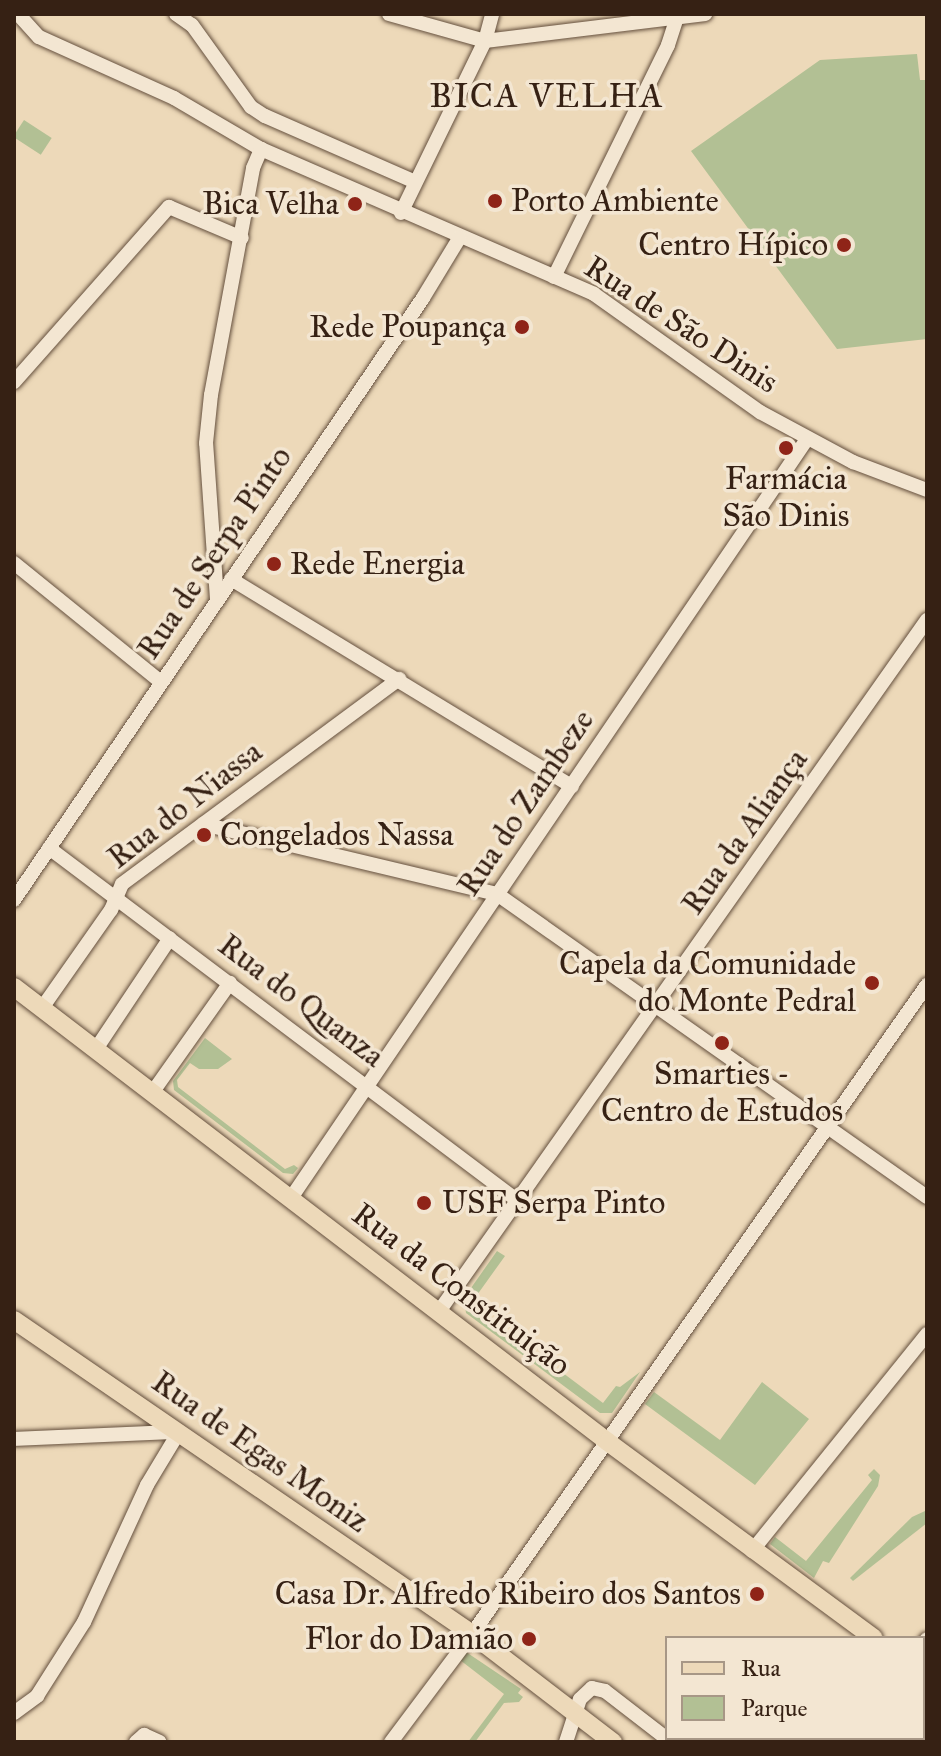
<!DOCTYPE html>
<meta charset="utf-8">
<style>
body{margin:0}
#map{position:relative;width:941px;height:1756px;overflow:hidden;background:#edd9b9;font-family:"IM FELL Great Primer",serif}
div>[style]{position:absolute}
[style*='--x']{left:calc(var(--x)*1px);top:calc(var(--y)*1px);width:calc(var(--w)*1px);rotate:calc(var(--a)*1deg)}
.green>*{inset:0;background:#b2c094;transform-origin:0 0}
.roads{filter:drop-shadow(0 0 2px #644f3d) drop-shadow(0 0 2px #644f3d)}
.minor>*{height:14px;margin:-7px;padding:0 7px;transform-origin:7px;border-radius:7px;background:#f3e6d2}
.major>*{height:18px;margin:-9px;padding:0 9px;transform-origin:9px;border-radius:9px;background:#edd9b9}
.dots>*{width:22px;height:22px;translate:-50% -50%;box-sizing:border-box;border:4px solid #f3e6d2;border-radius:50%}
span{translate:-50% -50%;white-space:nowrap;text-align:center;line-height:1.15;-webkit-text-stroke:7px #f3e6d2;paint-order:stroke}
.poi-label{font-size:32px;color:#362114}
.left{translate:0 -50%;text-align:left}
.right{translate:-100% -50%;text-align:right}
.street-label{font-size:32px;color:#362114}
.neighbourhood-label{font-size:34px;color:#362114;letter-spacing:2px}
.frame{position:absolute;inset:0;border:16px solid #362114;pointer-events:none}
.legend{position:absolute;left:665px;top:1636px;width:260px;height:104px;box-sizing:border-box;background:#f3e6d2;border:2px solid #a79786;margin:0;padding:10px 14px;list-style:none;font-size:24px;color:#362114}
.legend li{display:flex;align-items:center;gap:16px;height:40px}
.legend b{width:40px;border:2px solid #a79786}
</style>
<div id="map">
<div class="green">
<div style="clip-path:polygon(917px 54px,920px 80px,927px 80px,927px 339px,837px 349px,691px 151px,820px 60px)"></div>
<div style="left:24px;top:120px;width:33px;height:20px;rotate:33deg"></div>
<div style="clip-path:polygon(205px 1038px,232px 1059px,218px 1069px,199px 1069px,190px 1063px,177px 1080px,178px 1087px,285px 1169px,294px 1165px,298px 1168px,293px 1174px,283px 1173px,174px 1090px,173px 1081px)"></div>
<div style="clip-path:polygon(497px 1251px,505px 1256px,472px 1302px,475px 1307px,603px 1403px,616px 1386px,620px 1387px,640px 1372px,612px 1413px,600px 1413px,466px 1313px,464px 1298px)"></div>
<div style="clip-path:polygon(762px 1382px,809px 1419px,755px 1485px,645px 1404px,654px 1392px,720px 1440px)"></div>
<div style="clip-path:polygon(874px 1469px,880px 1475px,878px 1486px,829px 1563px,823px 1561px,814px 1578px,770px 1544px,775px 1537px,806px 1561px,872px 1480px,868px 1475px)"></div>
<div style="clip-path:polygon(925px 1511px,927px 1523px,853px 1581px,850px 1578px,912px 1517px)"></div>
<div style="clip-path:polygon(466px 1652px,521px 1689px,518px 1693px,523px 1697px,519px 1702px,504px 1703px,475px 1742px,468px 1742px,504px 1694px,460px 1660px)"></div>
</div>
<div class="roads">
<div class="minor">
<div style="--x:18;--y:14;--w:31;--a:48"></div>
<div style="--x:39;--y:37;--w:148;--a:24.3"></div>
<div style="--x:174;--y:98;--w:101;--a:30.4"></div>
<div style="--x:261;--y:149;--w:363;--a:23.5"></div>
<div style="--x:594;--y:294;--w:204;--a:35.4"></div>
<div style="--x:760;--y:412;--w:106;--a:28.3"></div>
<div style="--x:853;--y:462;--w:79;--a:20.7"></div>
<div style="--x:176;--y:14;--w:19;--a:35"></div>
<div style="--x:192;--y:25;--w:101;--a:54.3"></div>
<div style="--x:251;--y:107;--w:17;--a:33"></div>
<div style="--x:265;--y:116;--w:164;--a:23.7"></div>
<div style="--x:389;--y:14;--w:100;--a:15.7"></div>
<div style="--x:485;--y:41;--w:222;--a:-7"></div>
<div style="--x:401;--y:213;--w:191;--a:-64"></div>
<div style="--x:485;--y:41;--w:28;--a:-75"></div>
<div style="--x:554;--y:277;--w:258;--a:-63.8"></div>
<div style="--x:668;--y:45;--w:33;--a:-72"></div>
<div style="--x:14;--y:382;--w:234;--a:-48.5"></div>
<div style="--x:169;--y:207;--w:79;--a:23"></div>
<div style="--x:14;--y:563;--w:189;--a:39"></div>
<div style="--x:231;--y:579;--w:399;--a:31.3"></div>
<div style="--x:217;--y:599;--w:156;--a:-94"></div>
<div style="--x:206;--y:443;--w:48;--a:-84.1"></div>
<div style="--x:211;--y:395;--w:231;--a:-79.5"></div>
<div style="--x:253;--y:168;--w:21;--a:-67"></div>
<div style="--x:203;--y:824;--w:302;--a:13.4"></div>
<div style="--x:497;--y:894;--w:526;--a:35.17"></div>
<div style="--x:49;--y:848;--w:587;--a:36.97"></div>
<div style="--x:14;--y:900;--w:728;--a:-55.81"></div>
<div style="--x:423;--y:298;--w:71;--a:-58.8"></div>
<div style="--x:42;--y:1008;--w:120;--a:-54.9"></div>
<div style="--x:111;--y:910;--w:28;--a:-67"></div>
<div style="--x:122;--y:884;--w:345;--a:-36.5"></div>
<div style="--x:96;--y:1049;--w:133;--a:-56.3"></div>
<div style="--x:152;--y:1093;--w:135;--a:-54.7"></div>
<div style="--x:291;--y:1198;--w:918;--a:-55.79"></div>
<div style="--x:440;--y:1310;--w:845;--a:-54.79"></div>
<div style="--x:14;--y:1439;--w:163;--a:-2.5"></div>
<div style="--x:752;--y:1551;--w:279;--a:-51.1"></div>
<div style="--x:923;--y:1644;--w:6;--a:-51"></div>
<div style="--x:14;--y:1713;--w:29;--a:-36"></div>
<div style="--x:37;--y:1696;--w:88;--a:-57.6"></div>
<div style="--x:84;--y:1622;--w:151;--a:-65.3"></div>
<div style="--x:147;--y:1485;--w:62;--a:-58.9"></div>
<div style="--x:136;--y:1742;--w:11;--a:-41"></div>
<div style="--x:144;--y:1735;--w:17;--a:24"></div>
<div style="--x:391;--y:1742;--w:135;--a:-53.1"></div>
<div style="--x:472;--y:1634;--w:793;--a:-54.97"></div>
<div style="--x:566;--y:1742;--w:45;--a:-72"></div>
<div style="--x:580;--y:1699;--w:16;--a:-43"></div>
<div style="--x:592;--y:1688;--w:13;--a:13"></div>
<div style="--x:605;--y:1691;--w:83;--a:37.7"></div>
<div style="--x:848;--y:1742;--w:5;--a:-53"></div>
</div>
<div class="major">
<div style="--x:14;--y:987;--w:748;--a:37.45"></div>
<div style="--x:608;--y:1442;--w:330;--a:36.4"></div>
<div style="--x:14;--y:1320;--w:555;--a:34.43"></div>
<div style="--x:472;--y:1634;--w:178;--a:37.5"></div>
<div style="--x:923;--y:1683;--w:5;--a:37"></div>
</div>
</div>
<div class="dots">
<div style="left:495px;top:201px;background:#8f2418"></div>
<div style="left:355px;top:204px;background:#8f2418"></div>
<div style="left:844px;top:245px;background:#8f2418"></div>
<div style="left:522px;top:327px;background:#8f2418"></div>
<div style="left:786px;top:448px;background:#8f2418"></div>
<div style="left:274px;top:564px;background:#8f2418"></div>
<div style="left:204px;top:835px;background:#8f2418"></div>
<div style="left:872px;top:983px;background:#8f2418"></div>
<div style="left:722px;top:1043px;background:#8f2418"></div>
<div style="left:424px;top:1203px;background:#8f2418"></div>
<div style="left:757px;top:1594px;background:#8f2418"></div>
<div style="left:529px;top:1639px;background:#8f2418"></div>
</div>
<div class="poi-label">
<span class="left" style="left:511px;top:201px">Porto Ambiente</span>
<span class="right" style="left:339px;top:204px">Bica Velha</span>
<span class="right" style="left:828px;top:245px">Centro Hípico</span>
<span class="right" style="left:506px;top:327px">Rede Poupança</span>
<span style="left:786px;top:498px">Farmácia<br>São Dinis</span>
<span class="left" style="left:290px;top:564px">Rede Energia</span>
<span class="left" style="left:220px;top:835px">Congelados Nassa</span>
<span class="right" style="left:856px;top:983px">Capela da Comunidade<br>do Monte Pedral</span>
<span style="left:722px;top:1093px">Smarties -<br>Centro de Estudos</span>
<span class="left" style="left:442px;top:1203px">USF Serpa Pinto</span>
<span class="right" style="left:741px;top:1594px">Casa Dr. Alfredo Ribeiro dos Santos</span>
<span class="right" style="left:513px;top:1639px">Flor do Damião</span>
</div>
<div class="street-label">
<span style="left:681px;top:325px;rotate:33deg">Rua de São Dinis</span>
<span style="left:215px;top:553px;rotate:-56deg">Rua de Serpa Pinto</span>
<span style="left:526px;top:803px;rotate:-56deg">Rua do Zambeze</span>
<span style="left:185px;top:805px;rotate:-38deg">Rua do Niassa</span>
<span style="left:745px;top:832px;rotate:-55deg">Rua da Aliança</span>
<span style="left:301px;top:1001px;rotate:37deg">Rua do Quanza</span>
<span style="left:461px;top:1290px;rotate:37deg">Rua da Constituição</span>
<span style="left:260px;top:1452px;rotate:35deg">Rua de Egas Moniz</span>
</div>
<div class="neighbourhood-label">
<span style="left:547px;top:96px">BICA VELHA</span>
</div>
<div class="frame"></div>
<ul class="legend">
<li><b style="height:10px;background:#edd9b9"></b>Rua</li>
<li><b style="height:22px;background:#b2c094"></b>Parque</li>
</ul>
</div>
